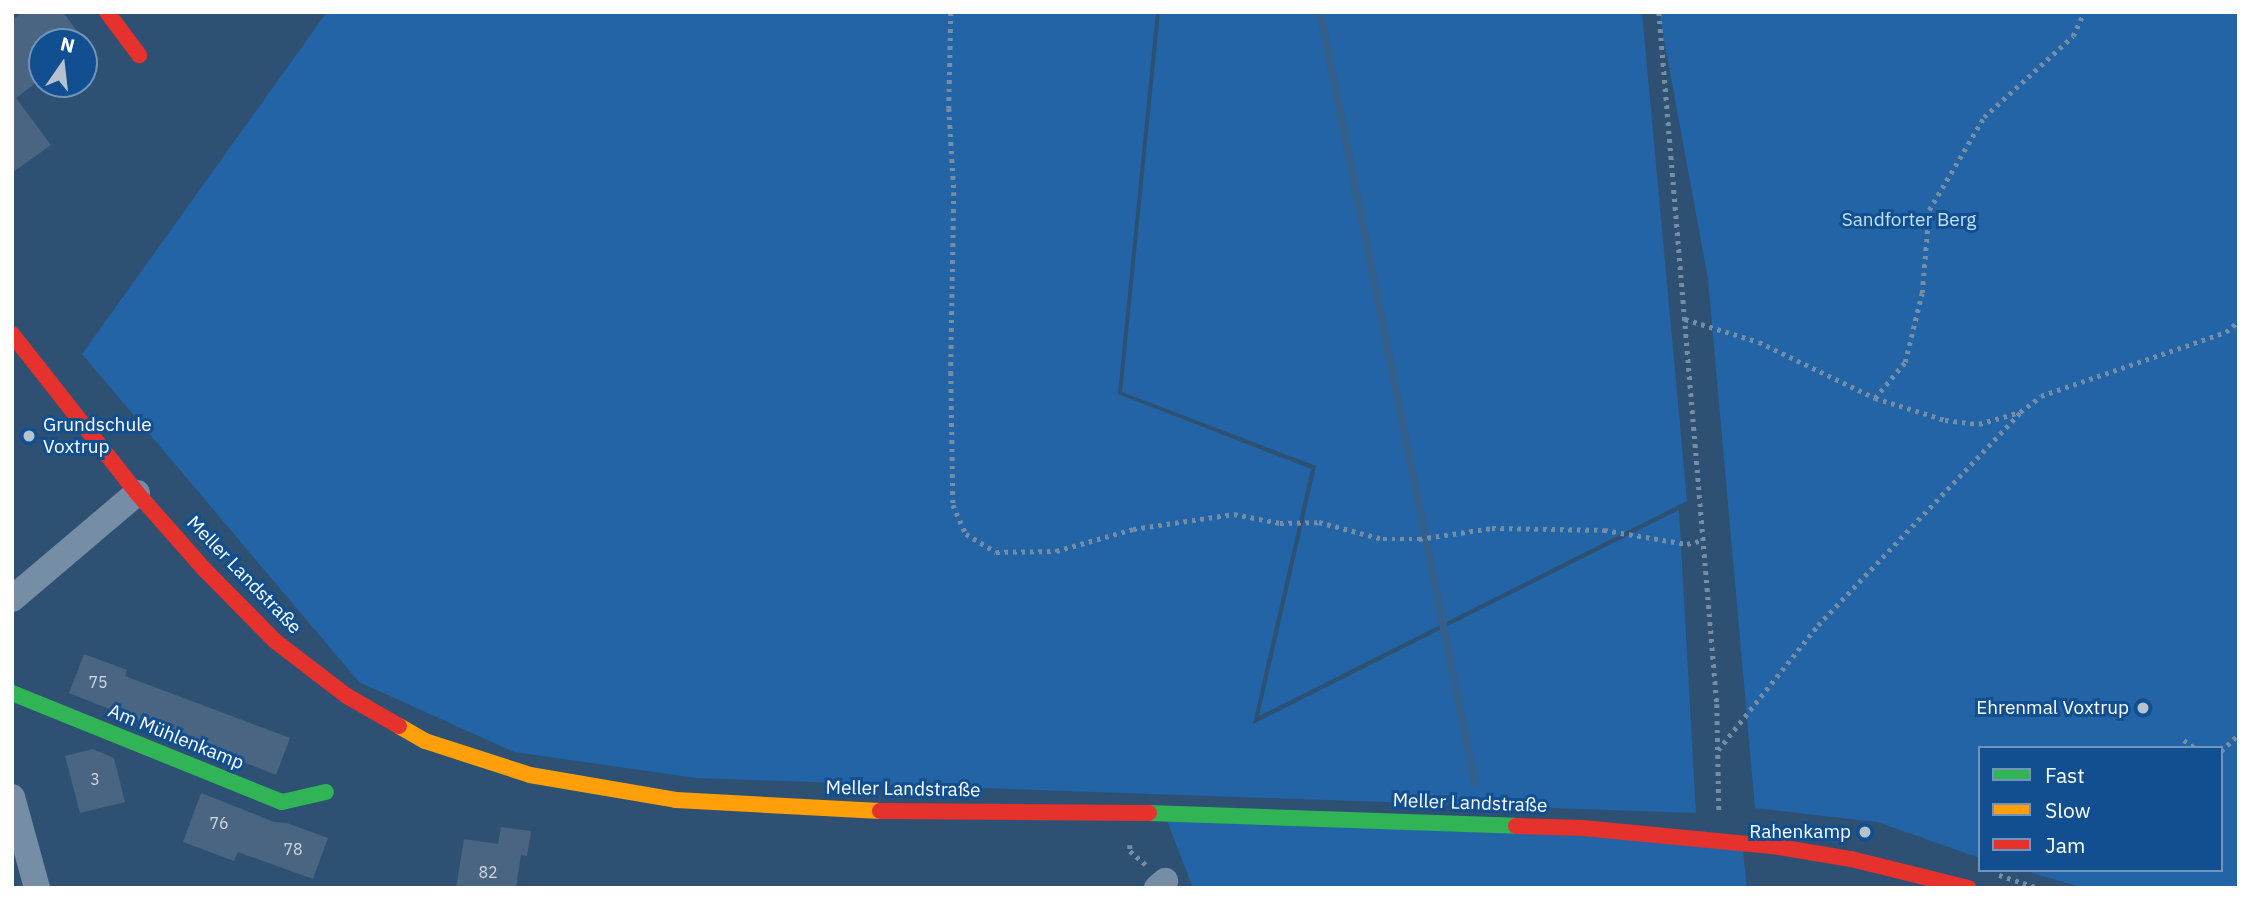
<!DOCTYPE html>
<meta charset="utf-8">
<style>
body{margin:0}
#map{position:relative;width:2251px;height:900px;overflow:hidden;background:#2e5073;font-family:"IBM Plex Sans",sans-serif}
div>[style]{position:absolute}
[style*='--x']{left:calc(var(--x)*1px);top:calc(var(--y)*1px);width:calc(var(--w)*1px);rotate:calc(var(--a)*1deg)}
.green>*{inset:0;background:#2264a5}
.stream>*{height:8px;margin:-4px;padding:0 4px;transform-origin:4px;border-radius:4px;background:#335f8d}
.building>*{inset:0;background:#496581}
.path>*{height:4.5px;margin-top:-2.25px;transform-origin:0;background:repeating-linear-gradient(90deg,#758ea6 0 3.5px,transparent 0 8.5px)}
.street>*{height:26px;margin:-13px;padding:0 13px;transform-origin:13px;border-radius:13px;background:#758ea6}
.fast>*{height:16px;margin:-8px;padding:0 8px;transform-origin:8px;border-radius:8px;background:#30b455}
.slow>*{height:16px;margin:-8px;padding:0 8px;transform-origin:8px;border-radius:8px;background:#ff9f0a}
.jam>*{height:16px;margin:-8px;padding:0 8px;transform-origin:8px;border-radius:8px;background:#e5322d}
.dots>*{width:19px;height:19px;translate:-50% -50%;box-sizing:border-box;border:4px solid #114f90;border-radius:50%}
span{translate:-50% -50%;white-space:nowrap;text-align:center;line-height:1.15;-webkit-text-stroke:6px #114f90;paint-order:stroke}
.number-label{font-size:16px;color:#d2d8e0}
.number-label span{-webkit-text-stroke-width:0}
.park-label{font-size:19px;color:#c3e0fd}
.poi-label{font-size:19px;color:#fff}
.left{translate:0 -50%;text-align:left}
.right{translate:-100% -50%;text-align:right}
.street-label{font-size:19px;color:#fff}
.frame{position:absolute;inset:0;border:14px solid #fff;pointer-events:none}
.legend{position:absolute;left:1978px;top:746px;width:245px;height:126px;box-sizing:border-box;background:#114f90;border:2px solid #7095bc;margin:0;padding:9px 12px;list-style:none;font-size:21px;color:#fff}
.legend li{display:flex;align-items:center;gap:14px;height:35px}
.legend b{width:35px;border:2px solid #7095bc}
.north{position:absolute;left:28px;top:28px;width:70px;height:70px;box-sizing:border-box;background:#114f90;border:2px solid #7095bc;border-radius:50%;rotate:14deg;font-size:19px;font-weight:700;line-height:28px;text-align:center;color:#fff}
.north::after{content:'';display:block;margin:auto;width:24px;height:32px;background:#b6c2ce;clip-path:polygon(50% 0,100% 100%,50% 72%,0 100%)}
</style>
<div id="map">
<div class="green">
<div style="clip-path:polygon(327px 12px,1156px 12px,1118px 394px,1311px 469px,1253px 724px,1679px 510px,1696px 813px,696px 778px,514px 752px,359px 682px,82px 354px)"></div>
<div style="clip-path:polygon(1160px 12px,1642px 12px,1687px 501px,1259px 716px,1316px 466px,1122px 392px)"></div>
<div style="clip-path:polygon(1659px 12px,2239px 12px,2239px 888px,2083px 888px,2023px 870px,2221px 870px,2221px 748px,1980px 748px,1980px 858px,1877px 822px,1755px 808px,1708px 279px)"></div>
<div style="clip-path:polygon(1164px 813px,1742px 841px,1747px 888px,1193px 888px)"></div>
</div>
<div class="stream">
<div style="--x:1320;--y:12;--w:786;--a:78.63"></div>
</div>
<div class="building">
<div style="clip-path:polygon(23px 12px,63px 12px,85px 42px,42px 42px,42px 78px,16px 98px,51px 145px,12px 173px,12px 20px)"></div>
<div style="clip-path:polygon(84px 654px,127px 670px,125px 676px,290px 738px,276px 775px,69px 693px)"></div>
<div style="clip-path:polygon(93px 749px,114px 758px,125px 802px,80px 813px,65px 756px)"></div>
<div style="clip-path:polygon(201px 793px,274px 822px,287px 823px,328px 838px,313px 879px,238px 852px,234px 861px,183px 842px)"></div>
<div style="clip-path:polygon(501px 827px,531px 831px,527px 856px,521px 855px,516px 888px,456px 888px,464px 839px,498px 844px)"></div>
</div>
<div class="path">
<div style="--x:951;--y:12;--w:96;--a:91.2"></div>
<div style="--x:949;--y:108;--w:84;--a:86.6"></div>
<div style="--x:954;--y:192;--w:180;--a:91"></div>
<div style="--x:951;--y:372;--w:133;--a:89.1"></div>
<div style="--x:953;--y:505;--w:32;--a:66"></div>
<div style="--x:966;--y:534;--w:35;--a:31"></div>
<div style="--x:996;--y:552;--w:60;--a:-1"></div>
<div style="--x:1056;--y:551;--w:80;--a:-15.9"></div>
<div style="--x:1133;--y:529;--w:102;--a:-8.4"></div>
<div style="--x:1234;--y:514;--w:47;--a:11.1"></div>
<div style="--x:1280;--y:523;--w:39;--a:-1"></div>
<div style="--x:1319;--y:522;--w:66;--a:14.9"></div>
<div style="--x:1383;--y:539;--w:36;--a:0"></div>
<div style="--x:1419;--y:539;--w:74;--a:-8.6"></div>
<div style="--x:1492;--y:528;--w:112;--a:1"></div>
<div style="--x:1604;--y:530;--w:84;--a:9.6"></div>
<div style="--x:1687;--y:544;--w:16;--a:-14"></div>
<div style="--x:1659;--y:12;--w:694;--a:85.21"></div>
<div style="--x:1717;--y:704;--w:106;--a:88.9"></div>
<div style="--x:1685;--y:319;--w:77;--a:17.3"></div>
<div style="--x:1759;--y:342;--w:129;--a:25.8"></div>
<div style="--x:1875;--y:398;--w:73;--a:17.4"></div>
<div style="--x:1945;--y:420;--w:34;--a:7"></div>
<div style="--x:1979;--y:424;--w:43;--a:-16.3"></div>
<div style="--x:2020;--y:412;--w:26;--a:-37"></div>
<div style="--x:2041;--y:396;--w:196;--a:-19.1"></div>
<div style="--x:2226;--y:332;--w:17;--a:-40"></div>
<div style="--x:1875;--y:398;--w:47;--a:-50.2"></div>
<div style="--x:1905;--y:362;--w:71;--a:-76.2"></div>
<div style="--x:1922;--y:293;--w:83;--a:-85.2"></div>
<div style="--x:1929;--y:210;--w:108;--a:-59.4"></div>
<div style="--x:1984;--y:117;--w:120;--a:-42.3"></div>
<div style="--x:2073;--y:36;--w:26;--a:-65"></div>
<div style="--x:2184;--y:740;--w:14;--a:36"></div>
<div style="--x:1718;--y:750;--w:160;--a:-51.3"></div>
<div style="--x:1818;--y:625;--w:293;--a:-46.4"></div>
<div style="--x:2221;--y:751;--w:25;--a:-43"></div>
<div style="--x:1130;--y:845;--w:6;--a:90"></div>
<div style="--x:1130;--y:851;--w:21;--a:41"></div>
<div style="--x:1999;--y:875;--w:41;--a:18.4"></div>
</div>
<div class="street">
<div style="--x:12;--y:599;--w:164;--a:-40.3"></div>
<div style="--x:12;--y:797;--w:94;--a:74.6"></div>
<div style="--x:1157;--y:888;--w:11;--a:-41"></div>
</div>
<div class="fast">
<div style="--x:12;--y:693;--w:291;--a:22"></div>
<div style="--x:282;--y:802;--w:45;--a:-12.8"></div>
<div style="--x:1149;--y:813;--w:367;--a:2"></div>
</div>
<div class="slow">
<div style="--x:399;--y:726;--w:30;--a:30"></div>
<div style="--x:425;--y:741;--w:110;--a:17.9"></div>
<div style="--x:530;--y:775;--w:148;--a:9.7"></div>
<div style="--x:676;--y:800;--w:204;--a:3.1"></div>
</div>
<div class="jam">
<div style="--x:107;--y:12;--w:54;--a:53.3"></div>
<div style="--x:12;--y:334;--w:202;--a:51.8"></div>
<div style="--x:137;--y:493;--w:103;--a:48.6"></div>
<div style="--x:205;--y:570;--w:100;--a:45.4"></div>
<div style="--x:275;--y:641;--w:91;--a:37.4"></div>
<div style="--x:347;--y:696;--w:60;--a:30"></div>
<div style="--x:880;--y:811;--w:269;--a:0.4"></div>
<div style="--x:1516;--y:826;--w:67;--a:1.7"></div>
<div style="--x:1583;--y:828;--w:197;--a:5.5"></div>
<div style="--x:1779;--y:847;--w:73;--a:9.5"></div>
<div style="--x:1851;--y:859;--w:121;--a:13.9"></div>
</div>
<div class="dots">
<div style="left:29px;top:436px;background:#b6c2ce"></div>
<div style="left:2143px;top:708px;background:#b6c2ce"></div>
<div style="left:1865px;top:832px;background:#b6c2ce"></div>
</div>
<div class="number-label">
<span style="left:98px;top:682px">75</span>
<span style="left:95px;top:779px">3</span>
<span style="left:219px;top:823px">76</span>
<span style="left:293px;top:849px">78</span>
<span style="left:488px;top:872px">82</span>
</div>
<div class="park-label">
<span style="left:1909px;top:220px">Sandforter Berg</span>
</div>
<div class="poi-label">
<span class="left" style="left:43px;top:436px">Grundschule<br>Voxtrup</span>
<span class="right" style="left:2129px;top:708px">Ehrenmal Voxtrup</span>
<span class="right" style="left:1851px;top:832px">Rahenkamp</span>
</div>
<div class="street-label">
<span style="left:244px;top:575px;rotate:46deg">Meller Landstraße</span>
<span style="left:176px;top:737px;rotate:22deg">Am Mühlenkamp</span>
<span style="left:903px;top:789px;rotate:1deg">Meller Landstraße</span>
<span style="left:1470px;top:803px;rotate:2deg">Meller Landstraße</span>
</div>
<div class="frame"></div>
<ul class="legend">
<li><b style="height:9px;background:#30b455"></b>Fast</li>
<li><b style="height:9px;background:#ff9f0a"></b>Slow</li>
<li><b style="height:9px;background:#e5322d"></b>Jam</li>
</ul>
<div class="north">N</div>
</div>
